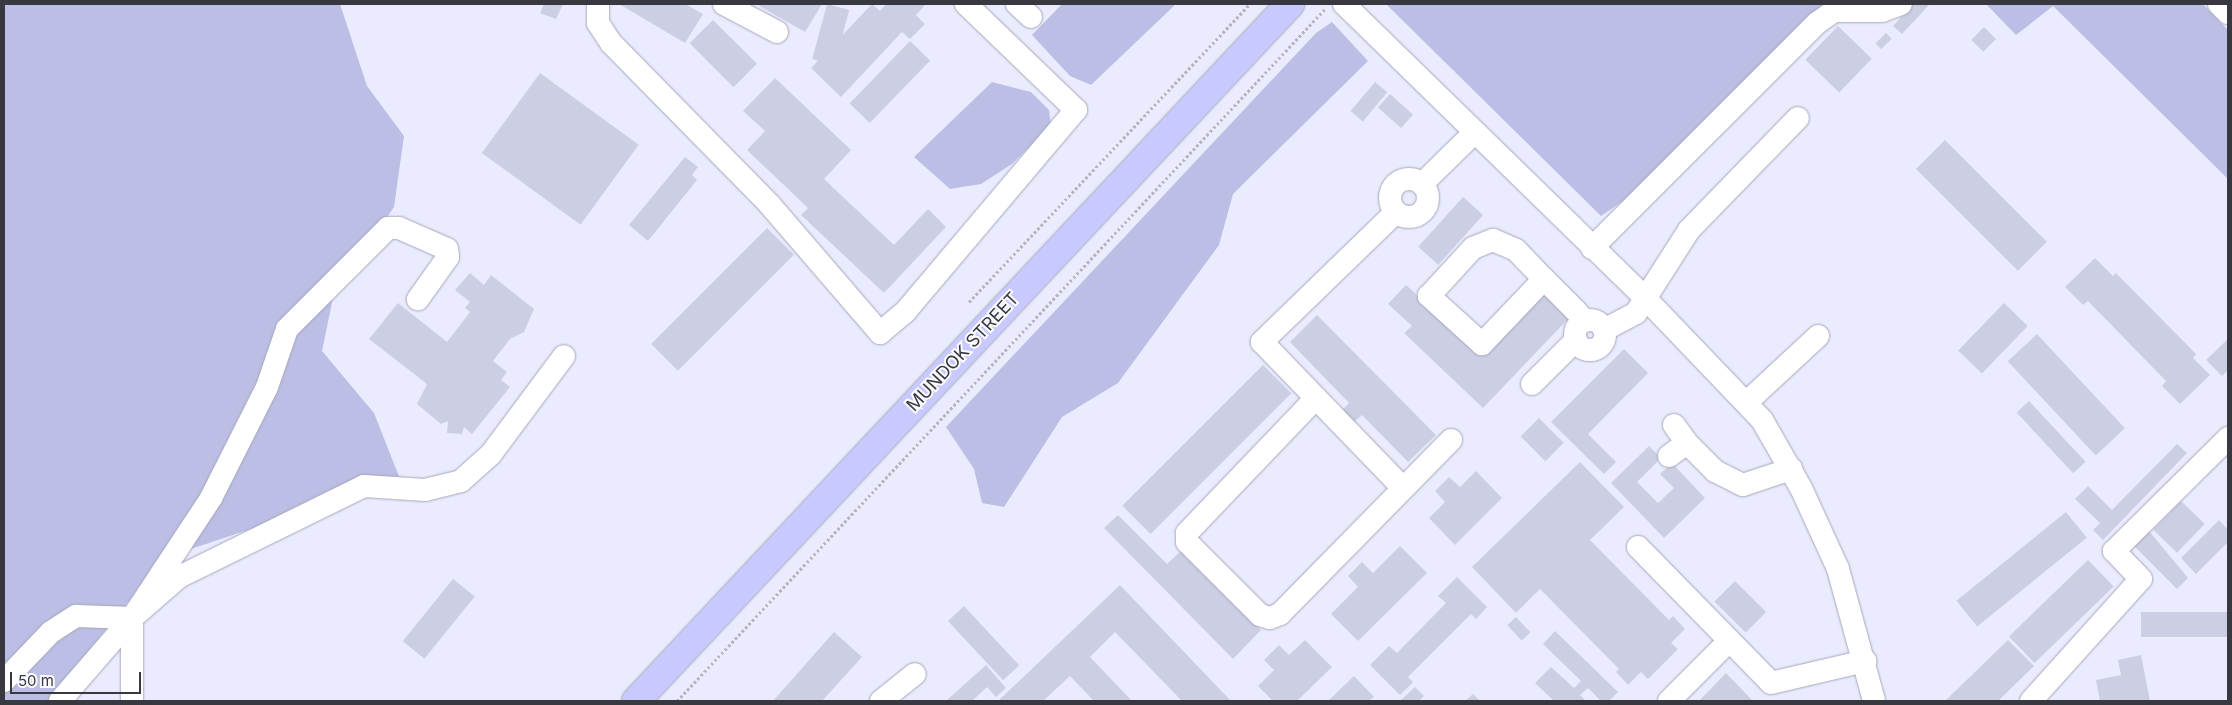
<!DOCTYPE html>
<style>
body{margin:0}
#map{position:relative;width:2232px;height:705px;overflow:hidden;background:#eaecfe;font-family:Inter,sans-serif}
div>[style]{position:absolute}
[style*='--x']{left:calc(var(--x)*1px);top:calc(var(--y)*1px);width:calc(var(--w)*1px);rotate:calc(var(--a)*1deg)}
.green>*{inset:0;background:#bcbee5}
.building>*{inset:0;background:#cccee3;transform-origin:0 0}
.path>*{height:3px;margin-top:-1.5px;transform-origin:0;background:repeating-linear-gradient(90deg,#b3b4c3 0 2.5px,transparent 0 5px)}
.roads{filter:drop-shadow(0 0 1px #a5a7bb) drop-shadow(0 0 1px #a5a7bb)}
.minor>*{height:22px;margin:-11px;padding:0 11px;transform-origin:11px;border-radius:11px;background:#fff}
.minor>.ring{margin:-11px;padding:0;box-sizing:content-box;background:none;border:22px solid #fff;border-radius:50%}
.major>*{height:28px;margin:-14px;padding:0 14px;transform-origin:14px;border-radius:14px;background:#c8c9ff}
span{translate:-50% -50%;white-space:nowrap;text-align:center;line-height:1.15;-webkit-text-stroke:4px #fafaff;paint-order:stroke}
.street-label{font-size:18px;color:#383841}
.frame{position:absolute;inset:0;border:5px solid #383841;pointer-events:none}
.scale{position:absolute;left:10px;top:672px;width:131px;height:22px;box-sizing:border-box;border:2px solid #383841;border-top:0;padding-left:6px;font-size:15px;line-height:18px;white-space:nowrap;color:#383841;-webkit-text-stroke:4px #fafaff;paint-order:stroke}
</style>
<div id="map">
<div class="green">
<div style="clip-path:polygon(4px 4px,340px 4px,367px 86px,404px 136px,394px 207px,334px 293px,322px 351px,374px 413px,400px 479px,164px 558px,48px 701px,4px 701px)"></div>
<div style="clip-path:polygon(1062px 4px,1176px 4px,1091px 85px,1070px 76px,1032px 35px)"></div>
<div style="clip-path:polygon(1386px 4px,1823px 4px,1623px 201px,1601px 216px)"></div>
<div style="clip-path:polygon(1986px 4px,2203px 4px,2228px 30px,2228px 179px,2053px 6px,2016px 35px)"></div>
<div style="clip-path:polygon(1332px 22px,1368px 61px,1233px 194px,1219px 245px,1118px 383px,1062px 417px,1004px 507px,982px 503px,974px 469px,946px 427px,1316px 33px)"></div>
<div style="clip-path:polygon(992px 82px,1031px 92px,1049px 110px,1051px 126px,1012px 164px,981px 184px,950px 189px,914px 157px)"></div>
</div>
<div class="building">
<div style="clip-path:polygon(544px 4px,563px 4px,556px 19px,540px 13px)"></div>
<div style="clip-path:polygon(619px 4px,685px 4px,703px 14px,685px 43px)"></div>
<div style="clip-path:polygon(756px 4px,822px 4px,805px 32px)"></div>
<div style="left:827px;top:4px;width:23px;height:57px;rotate:15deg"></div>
<div style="clip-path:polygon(872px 4px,880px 11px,886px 4px,926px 4px,916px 15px,925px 24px,910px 39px,902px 32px,841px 97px,811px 68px)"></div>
<div style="clip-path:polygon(1913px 4px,1930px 4px,1902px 34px,1893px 26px)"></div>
<div style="left:713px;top:20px;width:62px;height:33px;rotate:45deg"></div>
<div style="left:1838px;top:26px;width:47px;height:47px;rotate:44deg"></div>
<div style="left:1984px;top:27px;width:17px;height:18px;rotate:45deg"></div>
<div style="left:1886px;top:33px;width:8px;height:15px;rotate:45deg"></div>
<div style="left:910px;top:41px;width:28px;height:87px;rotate:44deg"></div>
<div style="left:540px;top:73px;width:122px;height:99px;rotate:36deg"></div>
<div style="clip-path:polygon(775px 78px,851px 150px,824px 179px,894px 245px,928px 209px,946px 227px,884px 293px,801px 215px,808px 208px,747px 150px,765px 131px,743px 111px)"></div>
<div style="left:1375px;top:82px;width:16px;height:38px;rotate:40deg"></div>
<div style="left:1390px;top:94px;width:31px;height:18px;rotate:42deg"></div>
<div style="left:1945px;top:140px;width:144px;height:41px;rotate:45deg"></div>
<div style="clip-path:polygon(685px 157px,698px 167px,692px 175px,697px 180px,648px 241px,629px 225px)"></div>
<div style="left:1463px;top:197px;width:27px;height:67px;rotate:42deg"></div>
<div style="left:767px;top:228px;width:38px;height:164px;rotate:45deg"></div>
<div style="clip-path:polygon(2095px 258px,2113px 276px,2116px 273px,2196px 354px,2193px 358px,2210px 375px,2180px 404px,2162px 386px,2166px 381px,2088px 301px,2083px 305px,2065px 287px)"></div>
<div style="clip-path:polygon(470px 273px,484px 285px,491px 275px,534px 309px,524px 332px,510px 339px,493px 361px,507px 372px,501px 380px,510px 387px,472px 434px,464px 427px,462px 434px,447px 433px,448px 421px,441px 424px,417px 404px,427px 384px,369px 339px,398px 303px,447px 342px,470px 312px,465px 308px,470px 302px,455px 290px)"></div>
<div style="clip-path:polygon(1406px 285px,1479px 353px,1540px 289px,1570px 317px,1483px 408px,1404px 333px,1412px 326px,1388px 304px)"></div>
<div style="left:2004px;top:303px;width:33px;height:66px;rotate:44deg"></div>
<div style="clip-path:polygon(1317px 315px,1436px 435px,1408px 462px,1362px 415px,1351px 425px,1339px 413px,1349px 403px,1290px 342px)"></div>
<div style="left:2037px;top:334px;width:129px;height:40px;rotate:47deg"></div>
<div style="clip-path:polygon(2228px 339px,2228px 370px,2222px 376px,2206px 360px)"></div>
<div style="clip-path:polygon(1624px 349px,1648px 373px,1588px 434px,1616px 462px,1604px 474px,1551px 422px)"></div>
<div style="left:1263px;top:365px;width:40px;height:199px;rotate:45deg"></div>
<div style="left:2029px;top:401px;width:83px;height:17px;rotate:47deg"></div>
<div style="left:1539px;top:418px;width:35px;height:26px;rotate:45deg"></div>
<div style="clip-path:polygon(2177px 444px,2187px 453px,2103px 540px,2093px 530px,2100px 523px,2075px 499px,2088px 486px,2112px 510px)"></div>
<div style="clip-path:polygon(1649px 446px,1661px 458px,1637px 482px,1658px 503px,1674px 488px,1660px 474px,1672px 463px,1705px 498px,1664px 538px,1611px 483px)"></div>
<div style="clip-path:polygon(1580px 462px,1624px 507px,1590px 540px,1669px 620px,1673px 616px,1685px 629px,1671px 643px,1678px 649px,1648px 679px,1641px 672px,1628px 685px,1616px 672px,1619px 669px,1540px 589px,1516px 613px,1472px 567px)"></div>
<div style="clip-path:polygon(1476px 471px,1502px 498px,1455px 545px,1429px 518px,1445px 502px,1435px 491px,1449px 477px,1460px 487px)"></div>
<div style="left:2181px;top:501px;width:33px;height:40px;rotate:44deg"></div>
<div style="left:2066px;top:512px;width:33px;height:141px;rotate:51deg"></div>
<div style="clip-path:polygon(1118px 515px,1167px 564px,1182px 550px,1261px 630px,1233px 659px,1104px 528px)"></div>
<div style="clip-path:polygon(2219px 520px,2228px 530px,2228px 542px,2196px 574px,2181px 558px)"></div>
<div style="clip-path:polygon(2149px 531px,2188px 578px,2177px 589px,2134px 546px)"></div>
<div style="clip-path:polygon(1400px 546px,1427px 573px,1358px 641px,1331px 614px,1358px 587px,1348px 576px,1362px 562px,1373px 573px)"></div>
<div style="left:2088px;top:560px;width:37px;height:110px;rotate:46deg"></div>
<div style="clip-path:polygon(1457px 577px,1487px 607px,1476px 619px,1471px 614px,1408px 677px,1413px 682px,1400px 695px,1370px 665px,1389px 646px,1397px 653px,1446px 603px,1438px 596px)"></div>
<div style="left:453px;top:579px;width:28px;height:80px;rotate:39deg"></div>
<div style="left:1735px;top:581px;width:44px;height:29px;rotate:45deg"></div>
<div style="clip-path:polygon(1120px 585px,1231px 701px,1182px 701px,1115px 632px,1090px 657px,1132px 701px,1094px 701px,1070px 676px,1043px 701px,998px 701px)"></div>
<div style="left:964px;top:606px;width:81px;height:22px;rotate:47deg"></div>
<div style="left:2228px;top:612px;width:25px;height:87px;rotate:90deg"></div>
<div style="left:1516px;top:617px;width:21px;height:12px;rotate:47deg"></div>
<div style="clip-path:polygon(1555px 631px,1618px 692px,1609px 701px,1601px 701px,1588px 688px,1580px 695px,1586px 701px,1554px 701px,1535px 683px,1551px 667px,1574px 688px,1581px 681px,1543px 644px)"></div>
<div style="clip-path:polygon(834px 632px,862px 657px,822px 701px,773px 701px)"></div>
<div style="clip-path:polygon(1305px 640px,1332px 667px,1297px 701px,1273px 701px,1258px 686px,1274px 670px,1264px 660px,1279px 645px,1289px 655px)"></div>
<div style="clip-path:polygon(2008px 640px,2034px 666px,1998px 701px,1945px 701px)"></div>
<div style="clip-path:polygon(2141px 655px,2150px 701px,2100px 701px,2096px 680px,2121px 675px,2118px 660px)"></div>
<div style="clip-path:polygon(986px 665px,1006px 688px,996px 697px,987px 687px,972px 701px,946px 701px)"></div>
<div style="clip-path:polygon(1726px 673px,1753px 701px,1699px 701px)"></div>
<div style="clip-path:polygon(1354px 676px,1374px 697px,1369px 701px,1328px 701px)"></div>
<div style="clip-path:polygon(1415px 687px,1424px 696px,1419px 701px,1400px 701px)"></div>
<div style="clip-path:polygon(1473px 694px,1480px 701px,1465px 701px)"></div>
</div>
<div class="path">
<div style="--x:969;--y:302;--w:410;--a:-46.7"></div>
<div style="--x:677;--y:701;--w:949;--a:-46.88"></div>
</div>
<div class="roads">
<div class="minor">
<div style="--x:598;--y:4;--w:19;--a:90"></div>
<div style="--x:598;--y:23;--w:24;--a:57"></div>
<div style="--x:611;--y:43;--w:227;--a:45.5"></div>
<div style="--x:770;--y:205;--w:169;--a:49.3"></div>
<div style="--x:880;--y:333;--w:33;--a:-40"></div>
<div style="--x:905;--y:312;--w:265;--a:-49.8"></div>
<div style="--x:1076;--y:110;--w:153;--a:-136.1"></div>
<div style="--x:724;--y:4;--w:60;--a:27.8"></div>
<div style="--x:1017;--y:4;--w:19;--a:43"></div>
<div style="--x:1344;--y:4;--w:424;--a:44.3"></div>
<div style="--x:1647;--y:300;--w:166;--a:46.2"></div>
<div style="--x:1762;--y:420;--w:78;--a:60.2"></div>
<div style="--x:1801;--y:488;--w:89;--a:65.4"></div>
<div style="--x:1838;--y:569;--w:137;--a:74.7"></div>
<div style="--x:2219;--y:4;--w:13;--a:45"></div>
<div class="ring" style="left:1390px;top:179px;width:16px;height:16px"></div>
<div style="--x:1422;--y:184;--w:74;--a:-44.5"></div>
<div style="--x:1396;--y:212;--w:187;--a:135.9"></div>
<div style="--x:1262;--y:342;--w:202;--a:46"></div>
<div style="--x:1592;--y:248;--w:318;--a:-45"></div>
<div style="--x:1817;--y:23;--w:21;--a:-35"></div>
<div style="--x:1834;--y:11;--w:48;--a:0"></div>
<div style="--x:1882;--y:11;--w:20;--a:-20"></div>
<div style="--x:1544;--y:279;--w:90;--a:133.6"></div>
<div style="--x:1482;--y:344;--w:72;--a:-137.8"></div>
<div style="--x:1429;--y:296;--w:65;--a:-47.5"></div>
<div style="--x:1473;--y:248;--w:22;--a:-22"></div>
<div style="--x:1493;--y:240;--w:25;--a:23"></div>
<div style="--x:1516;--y:250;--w:40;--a:46"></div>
<div style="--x:1544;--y:279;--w:44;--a:45"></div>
<div style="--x:1575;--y:310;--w:15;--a:48"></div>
<div class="ring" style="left:1575px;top:320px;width:8px;height:8px"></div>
<div style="--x:1604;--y:330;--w:36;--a:-28"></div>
<div style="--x:1636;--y:313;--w:98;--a:-57.4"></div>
<div style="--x:1689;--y:230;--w:156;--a:-45.8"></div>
<div style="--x:1532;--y:384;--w:62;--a:-45"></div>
<div style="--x:1316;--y:398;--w:187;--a:133.7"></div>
<div style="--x:1187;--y:533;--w:9;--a:90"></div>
<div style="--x:1187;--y:542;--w:103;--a:45"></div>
<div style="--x:1260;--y:615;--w:10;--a:17"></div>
<div style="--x:1270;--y:618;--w:11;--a:-22"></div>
<div style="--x:1280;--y:614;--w:244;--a:-45.5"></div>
<div style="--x:1747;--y:402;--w:97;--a:-42.9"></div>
<div style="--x:1674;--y:425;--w:22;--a:54"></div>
<div style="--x:1669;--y:456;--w:22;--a:-36"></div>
<div style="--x:1687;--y:443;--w:40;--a:45"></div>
<div style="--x:1715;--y:471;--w:31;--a:27"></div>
<div style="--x:1743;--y:485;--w:51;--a:-18.4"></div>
<div style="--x:1638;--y:547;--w:190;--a:45.6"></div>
<div style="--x:1771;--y:683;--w:97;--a:-13.2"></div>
<div style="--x:4;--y:681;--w:68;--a:-46.2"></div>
<div style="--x:51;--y:632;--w:30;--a:-33"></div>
<div style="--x:76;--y:616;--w:56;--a:2"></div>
<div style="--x:60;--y:701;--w:110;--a:-49.1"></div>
<div style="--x:132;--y:618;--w:144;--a:-56.6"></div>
<div style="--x:211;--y:498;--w:124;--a:-63.2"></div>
<div style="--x:267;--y:387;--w:61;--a:-71"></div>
<div style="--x:287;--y:329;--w:143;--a:-45"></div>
<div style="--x:388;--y:228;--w:11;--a:0"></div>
<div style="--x:399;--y:228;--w:52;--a:23.6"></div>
<div style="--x:447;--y:249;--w:8;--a:83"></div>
<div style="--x:448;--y:257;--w:52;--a:125.5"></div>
<div style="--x:132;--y:701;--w:83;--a:-90"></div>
<div style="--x:132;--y:618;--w:62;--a:-41.1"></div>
<div style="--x:179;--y:577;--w:206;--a:-26.2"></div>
<div style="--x:364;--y:486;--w:61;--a:3.8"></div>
<div style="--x:425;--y:490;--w:37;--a:-14"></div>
<div style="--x:461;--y:481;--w:40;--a:-42"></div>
<div style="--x:491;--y:454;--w:122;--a:-53.3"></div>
<div style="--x:881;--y:701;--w:43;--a:-38.5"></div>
<div style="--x:1669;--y:701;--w:82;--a:-45"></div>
<div style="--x:2031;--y:701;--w:164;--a:-48"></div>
<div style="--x:2141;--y:579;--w:39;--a:-134"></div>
<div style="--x:2114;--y:551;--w:161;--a:-44.7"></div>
</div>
<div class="major">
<div style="--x:636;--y:701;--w:956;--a:-46.82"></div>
</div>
</div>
<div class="street-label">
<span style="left:963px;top:352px;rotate:-47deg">MUNDOK STREET</span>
</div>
<div class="frame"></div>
<div class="scale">50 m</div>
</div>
